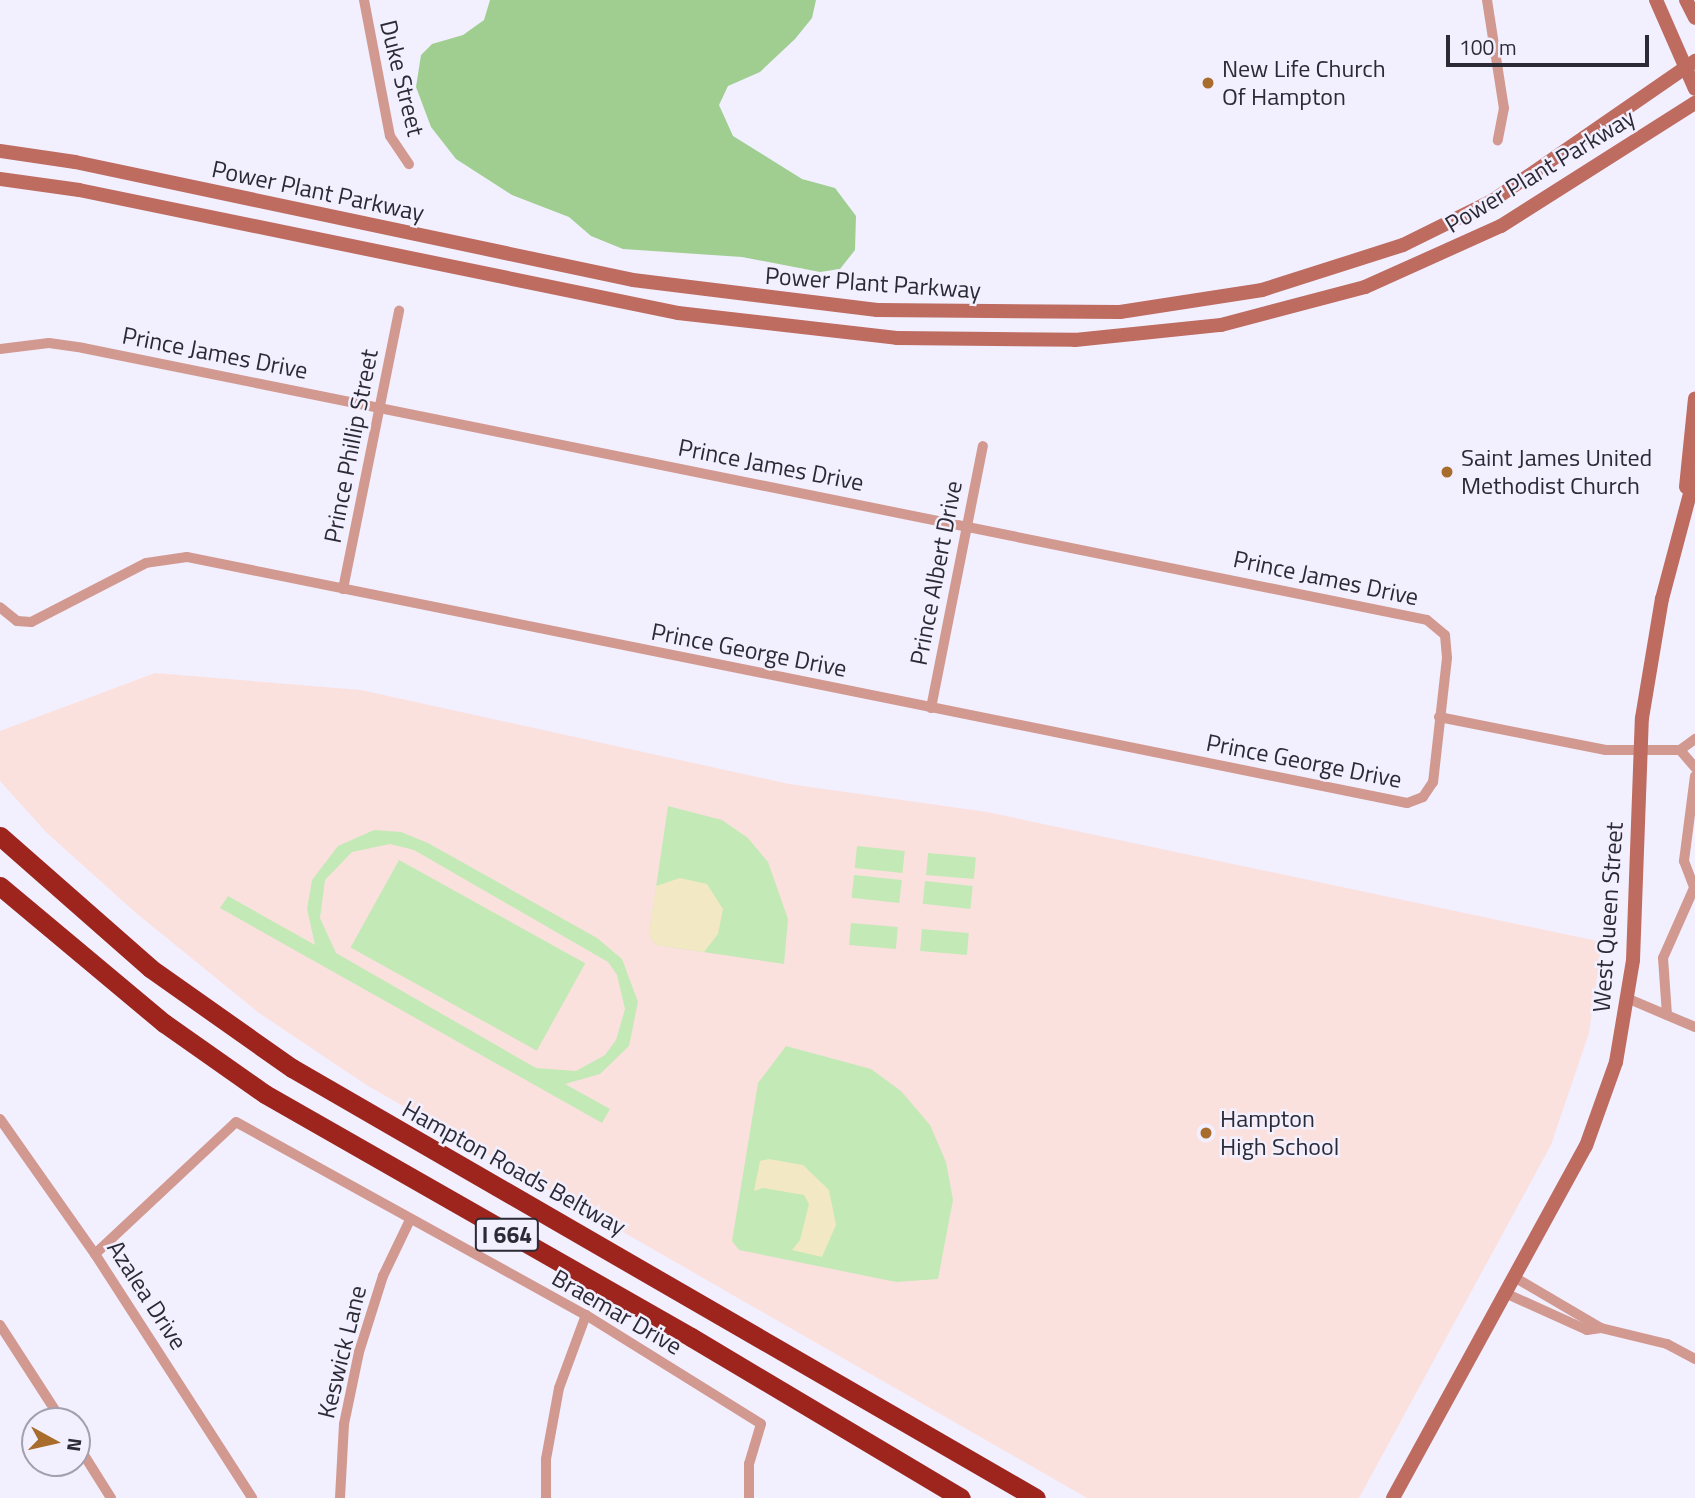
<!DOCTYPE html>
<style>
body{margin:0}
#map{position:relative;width:1695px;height:1498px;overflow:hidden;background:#f2efff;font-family:"Titillium Web",sans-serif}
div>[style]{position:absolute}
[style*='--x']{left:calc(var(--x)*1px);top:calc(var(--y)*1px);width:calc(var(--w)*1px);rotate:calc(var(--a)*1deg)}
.education>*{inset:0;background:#fbe1de}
.green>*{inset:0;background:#c3e9b7;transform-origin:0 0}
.forest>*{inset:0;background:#9fce90}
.sand>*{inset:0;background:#f2e8c3}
.minor>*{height:10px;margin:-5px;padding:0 5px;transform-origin:5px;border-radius:5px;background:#d29990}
.secondary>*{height:14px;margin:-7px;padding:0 7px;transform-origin:7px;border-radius:7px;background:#be6b60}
.motorway>*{height:19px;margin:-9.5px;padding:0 9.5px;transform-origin:9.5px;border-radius:9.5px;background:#9d251d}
.dots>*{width:19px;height:19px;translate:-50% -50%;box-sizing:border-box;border:4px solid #f2efff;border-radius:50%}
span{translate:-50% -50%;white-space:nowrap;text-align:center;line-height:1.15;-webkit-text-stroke:5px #f2efff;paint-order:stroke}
.shield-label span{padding:2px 5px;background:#f2efff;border:2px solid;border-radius:5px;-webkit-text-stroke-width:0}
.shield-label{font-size:23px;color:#2c2a34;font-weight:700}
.poi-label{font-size:24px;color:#2c2a34}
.left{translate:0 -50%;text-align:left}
.street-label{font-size:24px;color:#2c2a34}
.north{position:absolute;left:21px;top:1407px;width:70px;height:70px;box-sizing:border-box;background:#f2efff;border:2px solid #a3a0ae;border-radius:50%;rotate:98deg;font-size:19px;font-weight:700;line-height:28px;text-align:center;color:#2c2a34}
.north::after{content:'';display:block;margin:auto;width:24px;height:32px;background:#a86d2d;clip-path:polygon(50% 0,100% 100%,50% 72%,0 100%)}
.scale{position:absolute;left:1446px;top:35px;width:203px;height:32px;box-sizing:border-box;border:4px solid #2c2a34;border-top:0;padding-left:9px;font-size:21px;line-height:24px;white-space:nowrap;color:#2c2a34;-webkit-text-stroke:5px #f2efff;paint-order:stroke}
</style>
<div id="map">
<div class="education">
<div style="clip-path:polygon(155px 673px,361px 690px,789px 784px,987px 812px,1602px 942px,1589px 1033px,1551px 1145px,1359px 1498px,1087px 1498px,368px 1086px,259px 1013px,136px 913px,47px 833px,0 781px,0 731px)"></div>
</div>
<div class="green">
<div style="clip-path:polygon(668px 806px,722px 820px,748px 838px,768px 862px,788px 919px,784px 964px,656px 945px,649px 935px)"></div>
<div style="clip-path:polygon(evenodd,374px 830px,401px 832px,428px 843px,597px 938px,622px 959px,638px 1002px,629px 1046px,600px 1074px,565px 1084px,610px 1109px,602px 1123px,220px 908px,228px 896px,315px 945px,307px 909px,312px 880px,338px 846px,374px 830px,390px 844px,414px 850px,608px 962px,617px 975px,625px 1009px,616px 1040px,605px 1055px,576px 1071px,536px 1068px,336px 953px,320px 918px,325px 880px,352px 852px,390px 844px)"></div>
<div style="left:857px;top:846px;width:48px;height:22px;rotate:6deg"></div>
<div style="left:928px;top:853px;width:48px;height:22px;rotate:5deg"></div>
<div style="left:399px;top:860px;width:213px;height:100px;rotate:29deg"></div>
<div style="left:854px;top:875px;width:48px;height:23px;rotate:6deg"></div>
<div style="left:925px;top:881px;width:48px;height:23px;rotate:6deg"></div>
<div style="left:851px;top:923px;width:47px;height:22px;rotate:5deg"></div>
<div style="left:922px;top:929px;width:47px;height:22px;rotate:5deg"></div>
<div style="clip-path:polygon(786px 1046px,871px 1069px,901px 1091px,930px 1125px,946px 1162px,953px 1200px,938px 1279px,896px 1282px,739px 1250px,732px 1241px,758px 1083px)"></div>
</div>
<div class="forest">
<div style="clip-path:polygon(490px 0,816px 0,812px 18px,795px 39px,760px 72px,728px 86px,719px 105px,733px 136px,802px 179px,835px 188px,856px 216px,855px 250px,840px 269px,820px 272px,742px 257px,623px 249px,591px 236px,569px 217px,512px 195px,456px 159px,431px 127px,416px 87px,421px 55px,432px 44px,463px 35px,484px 20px)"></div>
</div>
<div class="sand">
<div style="clip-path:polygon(680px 878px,707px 884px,723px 909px,718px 934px,704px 952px,656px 945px,649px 935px,656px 886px)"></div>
<div style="clip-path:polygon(769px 1159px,803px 1165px,829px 1190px,836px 1225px,822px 1257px,792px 1250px,800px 1240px,809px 1204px,804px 1195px,763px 1188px,754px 1191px,760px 1161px)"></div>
</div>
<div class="minor">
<div style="--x:364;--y:0;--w:138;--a:79.2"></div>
<div style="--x:390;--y:136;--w:34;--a:56"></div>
<div style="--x:1487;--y:0;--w:109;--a:81.1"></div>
<div style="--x:1504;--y:108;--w:33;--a:101"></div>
<div style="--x:0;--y:349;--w:49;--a:-7"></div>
<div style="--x:49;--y:343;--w:34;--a:8"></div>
<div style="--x:83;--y:348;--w:1371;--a:11.44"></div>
<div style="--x:1427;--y:620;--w:23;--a:40"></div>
<div style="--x:1445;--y:635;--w:23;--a:85"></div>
<div style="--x:1447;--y:658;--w:125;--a:96.4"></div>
<div style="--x:1433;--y:782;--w:18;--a:124"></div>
<div style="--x:1423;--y:797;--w:17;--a:159"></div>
<div style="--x:1407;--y:803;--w:1245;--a:-168.6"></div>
<div style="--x:187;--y:557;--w:41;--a:171.7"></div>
<div style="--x:146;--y:563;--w:129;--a:152.8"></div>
<div style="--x:31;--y:622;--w:14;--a:-176"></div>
<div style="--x:17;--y:621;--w:22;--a:-141"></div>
<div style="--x:343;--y:589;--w:284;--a:-78.6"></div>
<div style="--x:931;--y:708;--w:267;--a:-78.8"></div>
<div style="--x:1439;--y:717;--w:170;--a:11.2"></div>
<div style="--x:1606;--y:750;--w:74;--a:0"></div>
<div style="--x:1680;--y:750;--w:19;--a:-36"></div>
<div style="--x:1680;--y:750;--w:23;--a:49"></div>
<div style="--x:1695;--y:776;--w:86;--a:97.4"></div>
<div style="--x:1684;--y:861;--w:30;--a:69"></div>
<div style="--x:1629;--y:999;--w:72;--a:23"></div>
<div style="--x:1667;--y:1015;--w:57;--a:-94"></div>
<div style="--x:1663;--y:958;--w:77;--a:-66.1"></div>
<div style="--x:0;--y:1119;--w:165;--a:54.9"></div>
<div style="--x:95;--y:1254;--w:290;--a:57.2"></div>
<div style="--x:95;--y:1254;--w:193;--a:-43.1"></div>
<div style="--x:236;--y:1122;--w:400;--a:28.9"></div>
<div style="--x:586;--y:1315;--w:206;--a:31.9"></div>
<div style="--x:761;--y:1424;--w:42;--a:106.7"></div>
<div style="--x:749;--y:1464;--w:34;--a:90"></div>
<div style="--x:1505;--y:1293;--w:90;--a:24.3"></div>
<div style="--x:1587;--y:1330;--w:14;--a:-8"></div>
<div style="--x:1601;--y:1328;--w:101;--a:-149.6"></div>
<div style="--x:0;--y:1325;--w:114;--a:57.1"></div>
<div style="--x:1601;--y:1328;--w:68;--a:13.6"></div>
<div style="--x:1667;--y:1344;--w:32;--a:28"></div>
<div style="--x:77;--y:1444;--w:64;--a:57.8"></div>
<div style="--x:340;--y:1498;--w:74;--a:-86.9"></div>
<div style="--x:344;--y:1424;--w:74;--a:-78.2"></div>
<div style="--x:359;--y:1352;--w:80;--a:-72.5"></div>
<div style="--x:383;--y:1276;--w:60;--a:-64.3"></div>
<div style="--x:546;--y:1498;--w:39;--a:-90"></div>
<div style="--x:546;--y:1459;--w:72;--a:-79.6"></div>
<div style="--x:559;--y:1388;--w:78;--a:-69.7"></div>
</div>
<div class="secondary">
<div style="--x:1656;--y:0;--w:97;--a:66.3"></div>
<div style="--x:1686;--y:0;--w:20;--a:63"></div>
<div style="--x:0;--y:151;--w:76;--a:8.3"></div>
<div style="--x:75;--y:162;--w:570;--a:11.94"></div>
<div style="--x:633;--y:280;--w:246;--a:7"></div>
<div style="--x:877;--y:310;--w:243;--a:0.5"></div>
<div style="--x:1120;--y:312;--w:144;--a:-8.8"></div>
<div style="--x:1262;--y:290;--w:148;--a:-17.7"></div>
<div style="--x:1403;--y:245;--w:99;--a:-26.3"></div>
<div style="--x:1492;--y:201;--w:247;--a:-34.6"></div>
<div style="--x:0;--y:179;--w:80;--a:7.9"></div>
<div style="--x:79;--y:190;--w:611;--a:11.6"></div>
<div style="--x:678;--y:313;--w:220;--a:6.5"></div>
<div style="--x:897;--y:338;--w:178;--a:0.6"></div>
<div style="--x:1075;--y:340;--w:147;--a:-5.9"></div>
<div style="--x:1221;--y:325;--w:149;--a:-14.8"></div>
<div style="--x:1365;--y:287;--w:149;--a:-24.2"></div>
<div style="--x:1501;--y:226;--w:230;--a:-32.4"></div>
<div style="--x:1686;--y:487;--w:89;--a:-84.2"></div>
<div style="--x:1393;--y:1498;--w:401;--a:-61.3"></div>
<div style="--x:1586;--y:1146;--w:89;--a:-70.3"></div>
<div style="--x:1616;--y:1062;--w:103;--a:-80.5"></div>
<div style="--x:1633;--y:960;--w:242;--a:-87.9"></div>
<div style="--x:1642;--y:718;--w:121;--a:-80.5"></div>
<div style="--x:1662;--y:599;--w:128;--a:-75.1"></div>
</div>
<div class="motorway">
<div style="--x:0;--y:836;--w:200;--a:41.3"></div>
<div style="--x:150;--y:968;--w:174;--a:35.2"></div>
<div style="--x:292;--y:1068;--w:859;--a:30.03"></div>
<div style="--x:0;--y:886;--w:214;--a:39.9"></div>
<div style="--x:164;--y:1023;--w:123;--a:35.1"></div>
<div style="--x:265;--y:1094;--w:490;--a:29.7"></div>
<div style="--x:691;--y:1337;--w:314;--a:30.8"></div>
</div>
<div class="dots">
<div style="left:1208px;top:83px;background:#a86d2d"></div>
<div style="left:1447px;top:472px;background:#a86d2d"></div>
<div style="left:1206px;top:1133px;background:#a86d2d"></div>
</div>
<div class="shield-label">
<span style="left:507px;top:1235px">I 664</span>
</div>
<div class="poi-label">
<span class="left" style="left:1222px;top:83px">New Life Church<br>Of Hampton</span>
<span class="left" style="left:1461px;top:472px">Saint James United<br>Methodist Church</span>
<span class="left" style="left:1220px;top:1133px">Hampton<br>High School</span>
</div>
<div class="street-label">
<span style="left:402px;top:78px;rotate:76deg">Duke Street</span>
<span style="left:1540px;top:171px;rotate:-31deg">Power Plant Parkway</span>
<span style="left:318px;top:191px;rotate:12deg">Power Plant Parkway</span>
<span style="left:873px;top:283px;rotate:4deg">Power Plant Parkway</span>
<span style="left:215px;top:353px;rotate:11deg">Prince James Drive</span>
<span style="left:351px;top:446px;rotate:-79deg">Prince Phillip Street</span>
<span style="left:771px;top:465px;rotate:11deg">Prince James Drive</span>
<span style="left:936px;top:573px;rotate:-79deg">Prince Albert Drive</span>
<span style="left:1326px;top:578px;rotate:12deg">Prince James Drive</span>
<span style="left:749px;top:650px;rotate:11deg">Prince George Drive</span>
<span style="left:1304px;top:761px;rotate:11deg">Prince George Drive</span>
<span style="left:1608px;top:917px;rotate:-86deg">West Queen Street</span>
<span style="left:514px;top:1168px;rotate:29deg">Hampton Roads Beltway</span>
<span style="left:147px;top:1295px;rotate:57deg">Azalea Drive</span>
<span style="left:617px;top:1312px;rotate:30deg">Braemar Drive</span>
<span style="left:342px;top:1352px;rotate:-76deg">Keswick Lane</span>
</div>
<div class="north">N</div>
<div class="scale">100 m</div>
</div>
